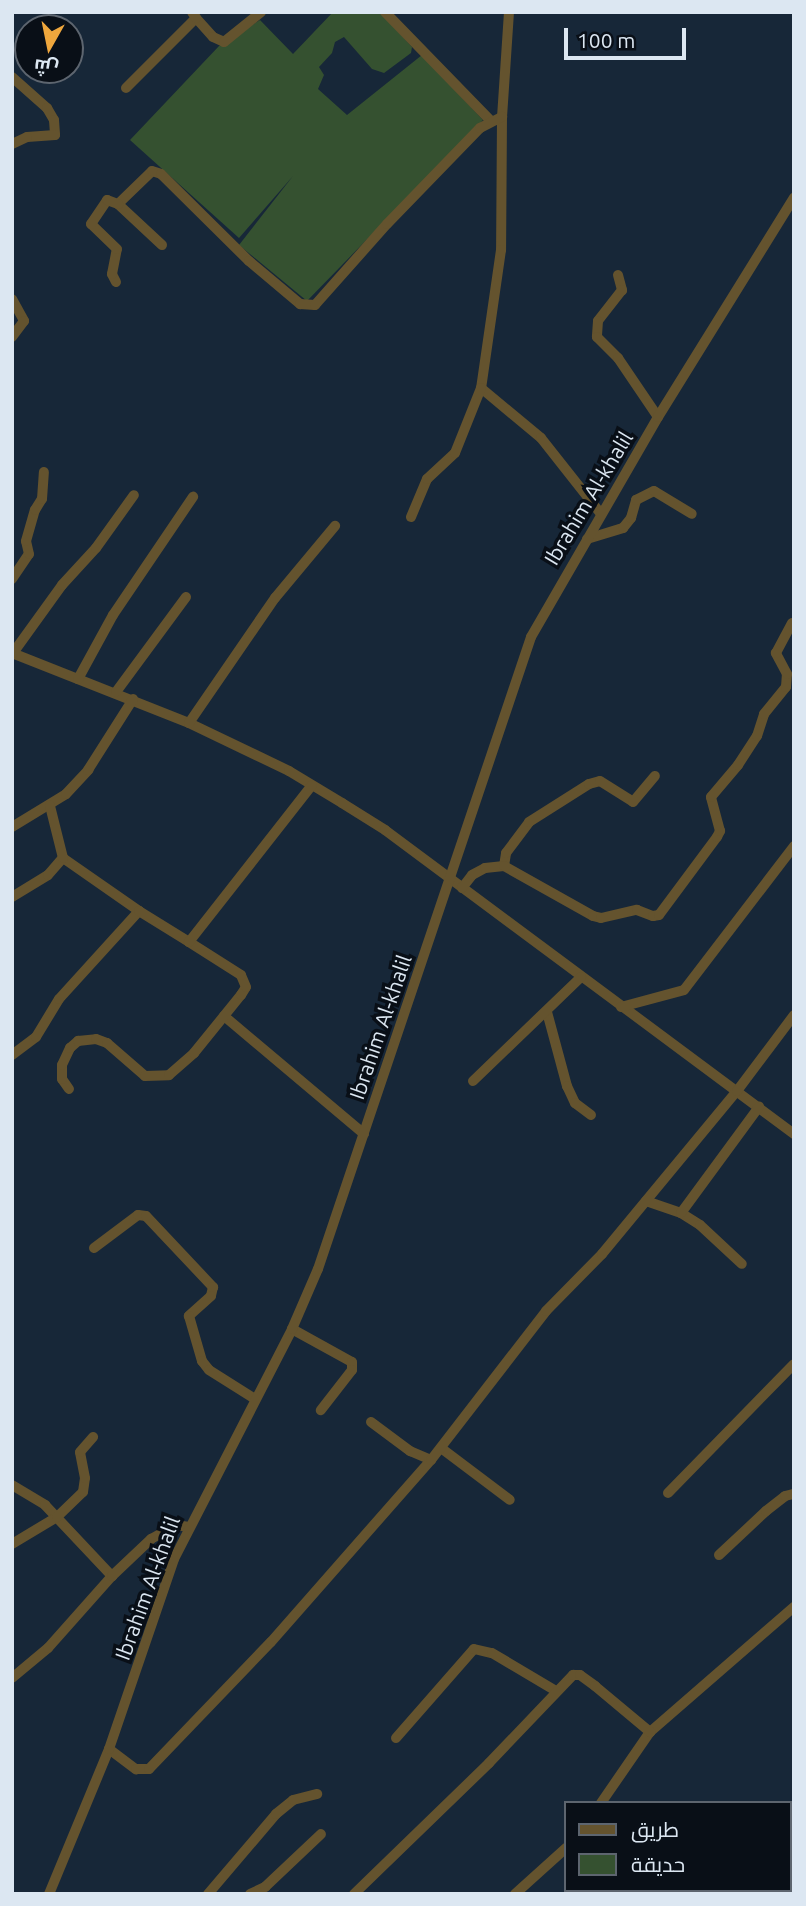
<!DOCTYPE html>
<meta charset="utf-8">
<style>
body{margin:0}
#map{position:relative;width:806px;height:1906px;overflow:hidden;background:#172738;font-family:Ubuntu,Cairo,sans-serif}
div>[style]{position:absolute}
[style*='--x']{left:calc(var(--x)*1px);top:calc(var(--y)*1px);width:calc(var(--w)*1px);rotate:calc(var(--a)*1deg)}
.green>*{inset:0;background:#355130}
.minor>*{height:10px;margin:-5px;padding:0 5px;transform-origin:5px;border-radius:5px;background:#64532e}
span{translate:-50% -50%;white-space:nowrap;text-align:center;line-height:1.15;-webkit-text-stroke:7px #090f17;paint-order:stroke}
.street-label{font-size:21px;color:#dce7f2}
.frame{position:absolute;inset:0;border:14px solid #dce7f2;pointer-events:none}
.legend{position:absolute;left:564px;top:1801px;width:228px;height:91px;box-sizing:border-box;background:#090f17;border:2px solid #5d656f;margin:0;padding:9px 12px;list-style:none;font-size:21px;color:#dce7f2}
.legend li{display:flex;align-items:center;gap:14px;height:35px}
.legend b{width:35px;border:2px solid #5d656f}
.north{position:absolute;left:14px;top:14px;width:70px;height:70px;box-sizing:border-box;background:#090f17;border:2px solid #5d656f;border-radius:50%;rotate:189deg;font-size:19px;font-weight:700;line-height:28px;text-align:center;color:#dce7f2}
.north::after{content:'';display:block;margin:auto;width:24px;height:32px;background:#efa73d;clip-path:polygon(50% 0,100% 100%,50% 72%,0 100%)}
.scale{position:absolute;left:564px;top:28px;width:122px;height:32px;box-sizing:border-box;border:4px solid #dce7f2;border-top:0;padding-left:9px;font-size:21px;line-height:24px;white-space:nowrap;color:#dce7f2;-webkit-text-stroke:5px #090f17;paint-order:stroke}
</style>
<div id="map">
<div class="green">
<div style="clip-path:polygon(333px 12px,380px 12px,412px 47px,411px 53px,384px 73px,372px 69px,344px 37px,335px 42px,332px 53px,319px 67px,324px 75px,318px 89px,347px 115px,422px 55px,483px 120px,307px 301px,239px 245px,293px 176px,239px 238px,130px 140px,219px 46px,260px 20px,293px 54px)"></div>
</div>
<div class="minor">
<div style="--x:385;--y:12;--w:152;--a:45.8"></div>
<div style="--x:509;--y:12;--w:105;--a:93.8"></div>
<div style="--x:502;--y:117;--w:133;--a:90.4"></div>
<div style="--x:501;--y:250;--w:139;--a:98.2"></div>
<div style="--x:481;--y:388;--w:78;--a:39.8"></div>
<div style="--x:541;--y:438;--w:97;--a:51.7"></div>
<div style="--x:196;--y:18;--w:25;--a:48"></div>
<div style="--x:213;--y:37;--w:12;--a:24"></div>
<div style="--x:224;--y:42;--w:48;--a:-39"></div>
<div style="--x:12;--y:77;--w:47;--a:41.5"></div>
<div style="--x:47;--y:108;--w:14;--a:60"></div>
<div style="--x:54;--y:120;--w:15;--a:86"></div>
<div style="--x:55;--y:135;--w:28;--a:176"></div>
<div style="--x:27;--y:137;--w:17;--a:155"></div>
<div style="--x:126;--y:88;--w:99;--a:-45"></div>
<div style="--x:196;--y:18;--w:7;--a:-124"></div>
<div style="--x:162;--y:245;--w:60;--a:-137"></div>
<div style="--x:118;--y:204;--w:47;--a:-44.1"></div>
<div style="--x:152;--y:171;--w:9;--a:18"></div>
<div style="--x:161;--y:174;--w:124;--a:44.7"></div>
<div style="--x:249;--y:261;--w:67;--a:40.1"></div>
<div style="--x:300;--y:304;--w:15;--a:4"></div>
<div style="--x:315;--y:305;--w:108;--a:-48.4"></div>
<div style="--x:387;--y:224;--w:134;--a:-45.9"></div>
<div style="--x:480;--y:128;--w:25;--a:-27"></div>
<div style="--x:618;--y:275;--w:16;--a:75"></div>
<div style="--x:622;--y:290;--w:39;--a:128"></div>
<div style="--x:598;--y:321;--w:16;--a:94"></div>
<div style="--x:597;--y:337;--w:30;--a:45"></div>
<div style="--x:618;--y:358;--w:71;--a:55.9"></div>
<div style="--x:116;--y:282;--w:9;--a:-117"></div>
<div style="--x:112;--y:274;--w:25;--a:-79"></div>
<div style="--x:117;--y:249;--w:36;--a:-136"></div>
<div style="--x:91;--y:224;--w:29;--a:-56"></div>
<div style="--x:107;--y:200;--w:12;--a:20"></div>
<div style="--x:12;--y:299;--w:25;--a:61"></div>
<div style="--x:24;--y:321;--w:20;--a:127"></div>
<div style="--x:411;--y:517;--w:41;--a:-67.2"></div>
<div style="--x:427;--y:479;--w:38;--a:-43"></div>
<div style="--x:455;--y:453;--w:70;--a:-68.2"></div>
<div style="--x:587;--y:539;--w:38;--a:-17"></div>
<div style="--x:623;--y:528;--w:13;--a:-51"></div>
<div style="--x:631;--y:518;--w:19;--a:-74"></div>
<div style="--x:636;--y:500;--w:20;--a:-27"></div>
<div style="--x:654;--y:491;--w:44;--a:31.2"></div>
<div style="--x:12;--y:579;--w:30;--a:-56"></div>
<div style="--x:29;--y:554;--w:13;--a:-103"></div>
<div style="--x:26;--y:541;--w:32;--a:-74"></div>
<div style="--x:35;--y:510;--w:13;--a:-58"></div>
<div style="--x:42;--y:499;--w:27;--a:-86"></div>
<div style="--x:12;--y:653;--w:190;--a:21.6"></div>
<div style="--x:189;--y:723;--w:111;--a:25.6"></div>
<div style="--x:289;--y:771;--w:62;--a:31.1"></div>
<div style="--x:342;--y:803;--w:51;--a:32.1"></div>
<div style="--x:385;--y:830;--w:510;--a:36.62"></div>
<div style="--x:13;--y:653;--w:84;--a:-54.2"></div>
<div style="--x:62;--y:585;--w:50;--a:-47.4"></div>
<div style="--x:96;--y:548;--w:65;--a:-54.4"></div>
<div style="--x:78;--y:679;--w:73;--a:-61.3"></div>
<div style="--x:113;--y:615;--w:143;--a:-55.9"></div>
<div style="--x:116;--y:692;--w:118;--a:-53.6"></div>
<div style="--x:189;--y:723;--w:152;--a:-55.5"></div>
<div style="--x:275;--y:598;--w:94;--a:-50.2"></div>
<div style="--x:12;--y:827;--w:63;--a:-31.4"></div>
<div style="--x:66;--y:794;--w:33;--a:-47"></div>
<div style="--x:88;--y:770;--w:84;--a:-57.6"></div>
<div style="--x:63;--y:858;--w:93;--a:34.9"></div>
<div style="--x:504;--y:866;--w:13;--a:-81"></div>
<div style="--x:506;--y:853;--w:39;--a:-53"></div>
<div style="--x:529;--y:822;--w:71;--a:-32.3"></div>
<div style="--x:589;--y:784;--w:11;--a:-15"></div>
<div style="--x:600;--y:781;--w:39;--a:32"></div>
<div style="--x:633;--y:802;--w:34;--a:-50"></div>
<div style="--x:462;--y:888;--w:16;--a:-52"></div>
<div style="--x:472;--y:875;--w:15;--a:-28"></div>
<div style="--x:485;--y:868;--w:19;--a:-6"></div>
<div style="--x:504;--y:866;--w:102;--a:29.3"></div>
<div style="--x:593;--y:916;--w:8;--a:14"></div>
<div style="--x:601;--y:918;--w:37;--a:-13"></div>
<div style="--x:637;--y:910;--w:17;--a:21"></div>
<div style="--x:653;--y:916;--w:6;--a:-9"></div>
<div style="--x:659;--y:915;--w:97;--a:-53.4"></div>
<div style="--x:717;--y:837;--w:7;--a:-63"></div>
<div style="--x:720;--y:831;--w:35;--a:-105"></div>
<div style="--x:711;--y:797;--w:42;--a:-49.8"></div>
<div style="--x:738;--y:765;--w:35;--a:-57"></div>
<div style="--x:757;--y:736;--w:23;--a:-72"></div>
<div style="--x:764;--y:714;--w:35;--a:-51"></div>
<div style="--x:786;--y:687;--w:13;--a:-86"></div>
<div style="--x:787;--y:674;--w:24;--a:-118"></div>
<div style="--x:776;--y:653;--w:34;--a:-62"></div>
<div style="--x:12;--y:897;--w:42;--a:-31.4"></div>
<div style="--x:48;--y:875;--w:23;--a:-49"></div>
<div style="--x:63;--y:858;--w:54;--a:-104"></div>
<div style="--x:621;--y:1007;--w:65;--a:-15.1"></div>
<div style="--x:684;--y:990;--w:181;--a:-52.6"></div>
<div style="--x:547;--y:1012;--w:77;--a:74.9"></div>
<div style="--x:567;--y:1086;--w:19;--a:65"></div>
<div style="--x:575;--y:1103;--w:20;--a:37"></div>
<div style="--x:224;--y:1016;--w:183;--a:40.1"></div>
<div style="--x:12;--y:1055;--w:30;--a:-37"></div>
<div style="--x:36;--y:1037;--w:44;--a:-58.8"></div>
<div style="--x:59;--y:999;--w:119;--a:-47.7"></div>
<div style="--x:139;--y:911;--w:59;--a:31.8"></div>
<div style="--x:473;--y:1081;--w:150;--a:-43.9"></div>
<div style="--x:69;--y:1089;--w:12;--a:-125"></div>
<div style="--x:62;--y:1079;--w:14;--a:-90"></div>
<div style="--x:62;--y:1065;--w:19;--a:-65"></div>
<div style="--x:70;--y:1048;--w:11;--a:-41"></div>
<div style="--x:78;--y:1041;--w:18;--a:-6"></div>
<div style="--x:96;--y:1039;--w:12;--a:20"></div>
<div style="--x:107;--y:1043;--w:50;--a:41"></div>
<div style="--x:145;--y:1076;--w:24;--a:-2"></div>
<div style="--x:169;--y:1075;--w:33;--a:-41"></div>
<div style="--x:194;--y:1053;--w:75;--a:-51"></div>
<div style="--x:241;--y:995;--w:9;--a:-58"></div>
<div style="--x:246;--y:987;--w:13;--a:-113"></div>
<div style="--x:241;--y:975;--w:62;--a:-147.6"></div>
<div style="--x:189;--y:942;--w:199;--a:-51.9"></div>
<div style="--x:646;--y:1201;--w:37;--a:19"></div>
<div style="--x:681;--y:1213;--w:22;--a:32"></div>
<div style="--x:700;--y:1225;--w:57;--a:42.9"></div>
<div style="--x:681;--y:1213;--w:132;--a:-53.7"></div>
<div style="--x:94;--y:1248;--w:55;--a:-36.9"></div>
<div style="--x:138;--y:1215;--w:8;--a:7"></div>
<div style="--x:146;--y:1216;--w:98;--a:46.7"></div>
<div style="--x:213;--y:1287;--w:9;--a:103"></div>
<div style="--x:211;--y:1296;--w:30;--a:138"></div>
<div style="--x:189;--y:1316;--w:47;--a:73.9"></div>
<div style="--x:202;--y:1361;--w:11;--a:52"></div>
<div style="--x:209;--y:1370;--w:54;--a:32.2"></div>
<div style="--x:292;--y:1329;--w:68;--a:28.8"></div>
<div style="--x:352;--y:1362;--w:8;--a:90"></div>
<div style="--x:352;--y:1370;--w:51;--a:127.8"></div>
<div style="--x:371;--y:1422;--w:49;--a:36.6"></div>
<div style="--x:410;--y:1451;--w:23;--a:23"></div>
<div style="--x:441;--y:1448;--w:86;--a:37"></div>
<div style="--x:12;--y:1485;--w:39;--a:31"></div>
<div style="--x:45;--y:1505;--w:98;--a:46.7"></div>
<div style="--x:668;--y:1493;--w:180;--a:-45.7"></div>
<div style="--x:12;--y:1544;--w:52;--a:-31"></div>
<div style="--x:57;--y:1517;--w:36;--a:-44"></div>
<div style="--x:83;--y:1492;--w:14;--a:-82"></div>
<div style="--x:85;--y:1478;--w:26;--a:-101"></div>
<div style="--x:80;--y:1452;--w:20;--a:-49"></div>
<div style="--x:719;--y:1555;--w:64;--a:-43.1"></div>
<div style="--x:766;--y:1511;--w:24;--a:-38"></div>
<div style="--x:785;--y:1496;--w:9;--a:-13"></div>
<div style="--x:12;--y:1678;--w:47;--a:-39.8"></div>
<div style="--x:48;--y:1648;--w:96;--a:-48.4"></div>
<div style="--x:112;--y:1576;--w:54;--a:-43.5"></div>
<div style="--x:151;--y:1539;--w:29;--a:-29"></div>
<div style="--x:176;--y:1525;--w:13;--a:9"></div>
<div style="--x:396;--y:1738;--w:118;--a:-48.8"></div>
<div style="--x:474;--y:1649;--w:18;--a:13"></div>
<div style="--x:492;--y:1653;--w:74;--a:30.7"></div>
<div style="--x:109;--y:1749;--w:34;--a:37"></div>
<div style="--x:136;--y:1769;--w:13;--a:0"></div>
<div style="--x:149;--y:1769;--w:176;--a:-46.2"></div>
<div style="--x:271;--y:1642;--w:242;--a:-48.7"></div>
<div style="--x:431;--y:1460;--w:188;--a:-52.3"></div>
<div style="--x:546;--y:1311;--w:80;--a:-45.5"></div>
<div style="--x:602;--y:1254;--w:212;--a:-50.4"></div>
<div style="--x:737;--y:1091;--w:95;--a:-53.1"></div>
<div style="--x:601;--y:1803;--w:86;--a:-55.4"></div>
<div style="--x:650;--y:1732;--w:191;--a:-41"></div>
<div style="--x:699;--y:1890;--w:4;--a:76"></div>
<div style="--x:49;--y:1894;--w:157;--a:-67.5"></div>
<div style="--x:109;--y:1749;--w:201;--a:-71.1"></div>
<div style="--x:174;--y:1559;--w:259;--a:-62.8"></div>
<div style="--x:292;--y:1329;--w:65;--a:-66.6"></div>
<div style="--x:318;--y:1269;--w:667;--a:-71.37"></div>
<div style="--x:531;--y:637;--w:254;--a:-60"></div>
<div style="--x:658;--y:417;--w:258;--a:-58.2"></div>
<div style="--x:208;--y:1894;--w:105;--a:-49.6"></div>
<div style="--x:276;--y:1814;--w:22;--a:-39"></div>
<div style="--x:293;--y:1800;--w:25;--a:-14"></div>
<div style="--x:250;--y:1894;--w:17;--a:-25"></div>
<div style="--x:265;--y:1887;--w:77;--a:-43.4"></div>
<div style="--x:354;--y:1894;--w:188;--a:-44.1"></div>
<div style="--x:489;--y:1763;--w:122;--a:-46.3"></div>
<div style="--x:573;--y:1675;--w:7;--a:0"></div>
<div style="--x:580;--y:1675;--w:19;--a:36"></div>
<div style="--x:595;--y:1686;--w:72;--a:39.9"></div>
<div style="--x:515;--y:1894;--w:69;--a:-42"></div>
</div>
<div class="street-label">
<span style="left:588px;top:498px;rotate:-59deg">Ibrahim Al-khalil</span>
<span style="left:380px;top:1027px;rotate:-71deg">Ibrahim Al-khalil</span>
<span style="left:147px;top:1588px;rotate:-70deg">Ibrahim Al-khalil</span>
</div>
<div class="frame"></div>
<ul class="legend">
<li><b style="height:9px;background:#64532e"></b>طريق</li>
<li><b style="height:19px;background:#355130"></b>حديقة</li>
</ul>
<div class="north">ش</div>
<div class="scale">100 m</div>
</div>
